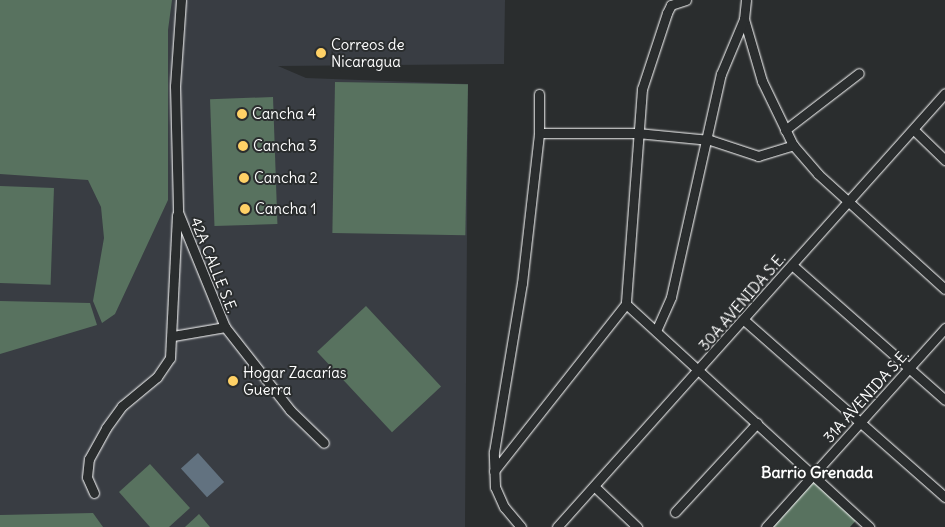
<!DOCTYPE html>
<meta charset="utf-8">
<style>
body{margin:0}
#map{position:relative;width:945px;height:527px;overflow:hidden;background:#2a2d2e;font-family:Delius,sans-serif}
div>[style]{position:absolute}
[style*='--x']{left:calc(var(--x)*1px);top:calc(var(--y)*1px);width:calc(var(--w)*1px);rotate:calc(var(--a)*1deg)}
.built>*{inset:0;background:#393d43}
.green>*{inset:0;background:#58725f;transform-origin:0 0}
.water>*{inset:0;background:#627280;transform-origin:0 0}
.roads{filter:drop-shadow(0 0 1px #fff) drop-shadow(0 0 1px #fff)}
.minor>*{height:9px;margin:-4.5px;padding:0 4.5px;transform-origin:4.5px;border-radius:4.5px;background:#2a2d2e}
.dots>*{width:14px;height:14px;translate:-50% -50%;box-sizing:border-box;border:2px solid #2a2d2e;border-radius:50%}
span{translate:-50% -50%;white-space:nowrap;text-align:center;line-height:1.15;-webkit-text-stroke:4px #2a2d2e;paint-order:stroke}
.poi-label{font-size:15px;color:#fff}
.left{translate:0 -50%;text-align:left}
.street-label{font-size:15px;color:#fff}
.neighbourhood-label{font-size:16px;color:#fff;font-weight:700}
</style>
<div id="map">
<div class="built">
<div style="clip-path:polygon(0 0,505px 0,504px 64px,278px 66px,306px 78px,468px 84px,465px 527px,0 527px)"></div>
</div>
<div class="green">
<div style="clip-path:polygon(0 0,172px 0,168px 30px,168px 200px,115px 314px,102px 323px,93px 301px,104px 238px,101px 207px,88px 180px,0 174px)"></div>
<div style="left:335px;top:82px;width:133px;height:151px;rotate:1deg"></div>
<div style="left:273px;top:97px;width:127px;height:63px;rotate:88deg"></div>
<div style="left:0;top:186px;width:54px;height:97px;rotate:2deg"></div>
<div style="clip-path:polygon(0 301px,90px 303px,97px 325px,0 354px)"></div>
<div style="left:366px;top:306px;width:110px;height:67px;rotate:47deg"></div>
<div style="clip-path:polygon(150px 464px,190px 508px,169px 527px,150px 527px,119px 492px)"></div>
<div style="clip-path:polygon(814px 475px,859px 517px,850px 527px,766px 527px)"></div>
<div style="clip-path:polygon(93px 513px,103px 527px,0 527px,0 515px)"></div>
<div style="clip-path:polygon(199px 514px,210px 527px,185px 527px)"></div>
</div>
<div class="water">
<div style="left:198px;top:453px;width:39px;height:23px;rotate:48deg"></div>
</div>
<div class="roads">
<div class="minor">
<div style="--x:181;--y:0;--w:86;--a:94"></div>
<div style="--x:175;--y:86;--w:126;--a:88.6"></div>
<div style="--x:178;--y:212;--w:124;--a:67.8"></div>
<div style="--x:225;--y:327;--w:105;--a:51.9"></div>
<div style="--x:290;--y:410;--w:47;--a:44.1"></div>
<div style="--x:686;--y:0;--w:16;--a:162"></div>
<div style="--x:671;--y:5;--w:9;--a:117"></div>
<div style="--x:667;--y:13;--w:80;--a:108.2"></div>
<div style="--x:642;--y:89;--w:216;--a:94.3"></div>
<div style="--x:626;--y:304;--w:330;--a:42.5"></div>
<div style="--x:746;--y:0;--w:19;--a:96"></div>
<div style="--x:744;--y:19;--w:65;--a:73.8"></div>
<div style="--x:762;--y:81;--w:71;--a:64.2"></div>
<div style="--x:793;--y:145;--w:38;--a:49"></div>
<div style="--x:818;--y:174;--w:171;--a:42.2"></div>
<div style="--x:539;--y:94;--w:39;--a:90"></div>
<div style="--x:539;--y:133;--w:98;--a:0"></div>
<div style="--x:637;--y:133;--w:73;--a:5.5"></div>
<div style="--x:710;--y:140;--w:51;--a:18.4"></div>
<div style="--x:758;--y:156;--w:37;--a:-17"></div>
<div style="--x:785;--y:130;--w:93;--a:-37.6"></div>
<div style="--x:915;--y:131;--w:42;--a:44"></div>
<div style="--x:792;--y:265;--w:204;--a:41.4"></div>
<div style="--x:744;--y:320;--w:268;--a:41.4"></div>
<div style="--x:656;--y:331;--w:37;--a:-66"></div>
<div style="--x:671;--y:297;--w:229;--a:-77.4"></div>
<div style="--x:721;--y:74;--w:60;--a:-67.3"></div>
<div style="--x:173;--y:336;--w:53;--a:-9.8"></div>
<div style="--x:494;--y:471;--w:213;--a:-51.7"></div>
<div style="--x:596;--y:488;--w:57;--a:43.6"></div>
<div style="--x:94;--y:493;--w:17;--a:-114"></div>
<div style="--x:87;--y:477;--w:18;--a:-84"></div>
<div style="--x:89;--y:459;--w:35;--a:-61"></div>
<div style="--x:106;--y:428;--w:27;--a:-54"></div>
<div style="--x:122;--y:406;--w:45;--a:-39.6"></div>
<div style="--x:157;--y:377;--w:23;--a:-56"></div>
<div style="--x:170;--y:358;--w:143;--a:-87.2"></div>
<div style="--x:675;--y:512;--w:121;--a:-47.3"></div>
<div style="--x:521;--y:527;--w:26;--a:-130"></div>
<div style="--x:504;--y:507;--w:22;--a:-114"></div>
<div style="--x:495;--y:487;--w:35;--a:-92"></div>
<div style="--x:494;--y:452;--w:171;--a:-80.6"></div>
<div style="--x:522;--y:283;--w:151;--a:-83.5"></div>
<div style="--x:557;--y:527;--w:582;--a:-48.2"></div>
<div style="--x:766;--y:527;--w:268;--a:-48"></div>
</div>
</div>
<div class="dots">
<div style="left:321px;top:53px;background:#ffd166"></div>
<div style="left:242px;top:114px;background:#ffd166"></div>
<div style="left:243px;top:146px;background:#ffd166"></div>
<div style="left:244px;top:178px;background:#ffd166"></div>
<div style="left:245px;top:209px;background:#ffd166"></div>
<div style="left:233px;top:381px;background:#ffd166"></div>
</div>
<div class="poi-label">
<span class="left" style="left:331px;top:53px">Correos de<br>Nicaragua</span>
<span class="left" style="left:252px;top:114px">Cancha 4</span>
<span class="left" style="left:253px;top:146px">Cancha 3</span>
<span class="left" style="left:254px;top:178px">Cancha 2</span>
<span class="left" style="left:255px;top:209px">Cancha 1</span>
<span class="left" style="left:243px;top:381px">Hogar Zacarías<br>Guerra</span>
</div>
<div class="street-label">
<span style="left:214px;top:265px;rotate:68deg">42A CALLE S.E.</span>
<span style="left:742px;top:302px;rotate:-49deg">30A AVENIDA S.E.</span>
<span style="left:866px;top:396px;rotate:-48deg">31A AVENIDA S.E.</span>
</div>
<div class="neighbourhood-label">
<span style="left:817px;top:472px">Barrio Grenada</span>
</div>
</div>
